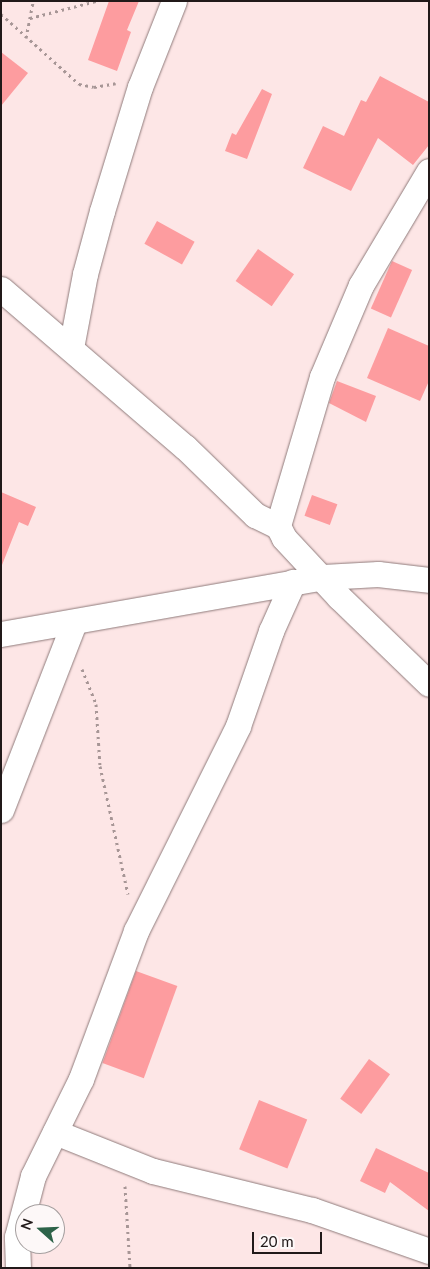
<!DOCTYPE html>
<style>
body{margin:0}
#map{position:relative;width:430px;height:1269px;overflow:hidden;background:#fde6e6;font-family:Lato,sans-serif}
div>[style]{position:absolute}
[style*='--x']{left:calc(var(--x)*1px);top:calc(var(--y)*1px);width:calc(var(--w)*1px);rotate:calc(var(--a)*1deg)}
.building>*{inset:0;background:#fd9c9f;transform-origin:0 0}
.path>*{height:3px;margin-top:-1.5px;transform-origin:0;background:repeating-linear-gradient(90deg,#a79696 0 2.5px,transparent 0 6.5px)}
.roads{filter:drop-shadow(0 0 1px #8f7b7b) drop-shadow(0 0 1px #8f7b7b)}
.minor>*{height:25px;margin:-12.5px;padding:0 12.5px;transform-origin:12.5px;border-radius:12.5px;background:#fff}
span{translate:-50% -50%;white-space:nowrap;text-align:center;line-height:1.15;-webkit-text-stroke:4px #fdf8f8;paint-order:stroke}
.frame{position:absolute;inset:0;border:2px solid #211919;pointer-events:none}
.north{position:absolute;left:15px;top:1204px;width:50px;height:50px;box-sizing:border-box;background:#fdf8f8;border:1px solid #a59f9f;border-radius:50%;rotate:290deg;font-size:14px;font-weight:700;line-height:20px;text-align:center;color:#211919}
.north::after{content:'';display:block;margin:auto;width:18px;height:22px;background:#2d6349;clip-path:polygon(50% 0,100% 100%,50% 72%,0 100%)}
.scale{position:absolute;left:252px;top:1232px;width:70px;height:22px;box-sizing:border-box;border:2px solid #211919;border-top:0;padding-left:6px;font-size:15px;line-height:18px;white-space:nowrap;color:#211919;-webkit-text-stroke:4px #fdf8f8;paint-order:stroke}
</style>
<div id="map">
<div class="building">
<div style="clip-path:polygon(109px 1px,139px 1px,127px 30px,131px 32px,117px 71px,88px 60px)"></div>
<div style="clip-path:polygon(1px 52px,28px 73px,1px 106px)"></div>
<div style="clip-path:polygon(380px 76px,429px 102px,429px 145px,413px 165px,378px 138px,351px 191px,303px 168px,323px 126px,344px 136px,361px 100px,366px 102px)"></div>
<div style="clip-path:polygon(262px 89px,272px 94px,247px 159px,225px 151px,232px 133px,236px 135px)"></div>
<div style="left:157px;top:221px;width:43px;height:26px;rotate:29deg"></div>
<div style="left:258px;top:249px;width:44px;height:39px;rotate:35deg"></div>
<div style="left:392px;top:261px;width:22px;height:52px;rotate:24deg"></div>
<div style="clip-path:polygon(388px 328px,429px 346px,429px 381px,420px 401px,367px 378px)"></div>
<div style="clip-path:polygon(337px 381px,376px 396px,366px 422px,329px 403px)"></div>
<div style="clip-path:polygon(1px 492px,36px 507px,28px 526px,19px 522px,2px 565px)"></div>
<div style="left:312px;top:495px;width:27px;height:22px;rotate:20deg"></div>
<div style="left:136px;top:971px;width:44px;height:98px;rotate:20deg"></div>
<div style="left:369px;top:1059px;width:26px;height:49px;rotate:36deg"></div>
<div style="left:259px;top:1100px;width:52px;height:53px;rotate:22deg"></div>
<div style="clip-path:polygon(376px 1148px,429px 1173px,429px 1211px,390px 1182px,385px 1193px,360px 1181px)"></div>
</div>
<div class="path">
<div style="--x:1;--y:14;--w:105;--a:41.9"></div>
<div style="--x:79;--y:84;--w:15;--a:11"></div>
<div style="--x:94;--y:87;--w:22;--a:-10"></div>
<div style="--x:30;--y:18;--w:68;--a:-14.4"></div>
<div style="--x:26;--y:38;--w:38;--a:-79"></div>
<div style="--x:82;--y:669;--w:38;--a:68"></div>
<div style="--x:96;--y:704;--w:62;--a:86.3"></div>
<div style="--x:100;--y:766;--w:131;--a:77.7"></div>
<div style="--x:125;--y:1186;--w:82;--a:86.5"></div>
</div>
<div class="roads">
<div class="minor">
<div style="--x:429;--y:171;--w:133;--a:120.8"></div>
<div style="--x:361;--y:285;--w:100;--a:113"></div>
<div style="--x:322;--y:377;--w:155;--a:106.5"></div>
<div style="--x:278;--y:526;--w:13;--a:63"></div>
<div style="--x:284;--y:538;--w:81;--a:47"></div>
<div style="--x:339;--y:597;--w:125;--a:44"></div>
<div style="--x:1;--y:289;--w:243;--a:40.7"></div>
<div style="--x:185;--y:447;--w:98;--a:44.2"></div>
<div style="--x:255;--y:515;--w:25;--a:26"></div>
<div style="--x:71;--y:348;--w:75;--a:-79.3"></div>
<div style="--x:85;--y:274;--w:65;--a:-74.9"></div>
<div style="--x:102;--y:211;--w:130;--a:-73"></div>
<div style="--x:140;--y:87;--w:92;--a:-68.4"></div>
<div style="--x:1;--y:634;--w:327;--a:-10"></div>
<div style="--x:323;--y:577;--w:55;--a:-3.1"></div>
<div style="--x:378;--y:574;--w:51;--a:6.7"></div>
<div style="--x:1;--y:810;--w:201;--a:-68.7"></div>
<div style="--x:55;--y:1132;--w:105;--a:21.7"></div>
<div style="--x:153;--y:1171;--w:164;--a:13.8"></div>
<div style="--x:312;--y:1210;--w:124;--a:19.3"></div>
<div style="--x:18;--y:1268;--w:31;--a:-92"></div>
<div style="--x:17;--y:1237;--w:63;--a:-75.3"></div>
<div style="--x:33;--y:1176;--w:108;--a:-63.7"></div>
<div style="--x:81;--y:1079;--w:158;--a:-69.6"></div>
<div style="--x:136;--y:931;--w:229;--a:-63.5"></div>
<div style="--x:238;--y:726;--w:101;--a:-70.8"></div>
<div style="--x:271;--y:631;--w:54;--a:-65.8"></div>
</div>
</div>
<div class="frame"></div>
<div class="north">N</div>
<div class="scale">20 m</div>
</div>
